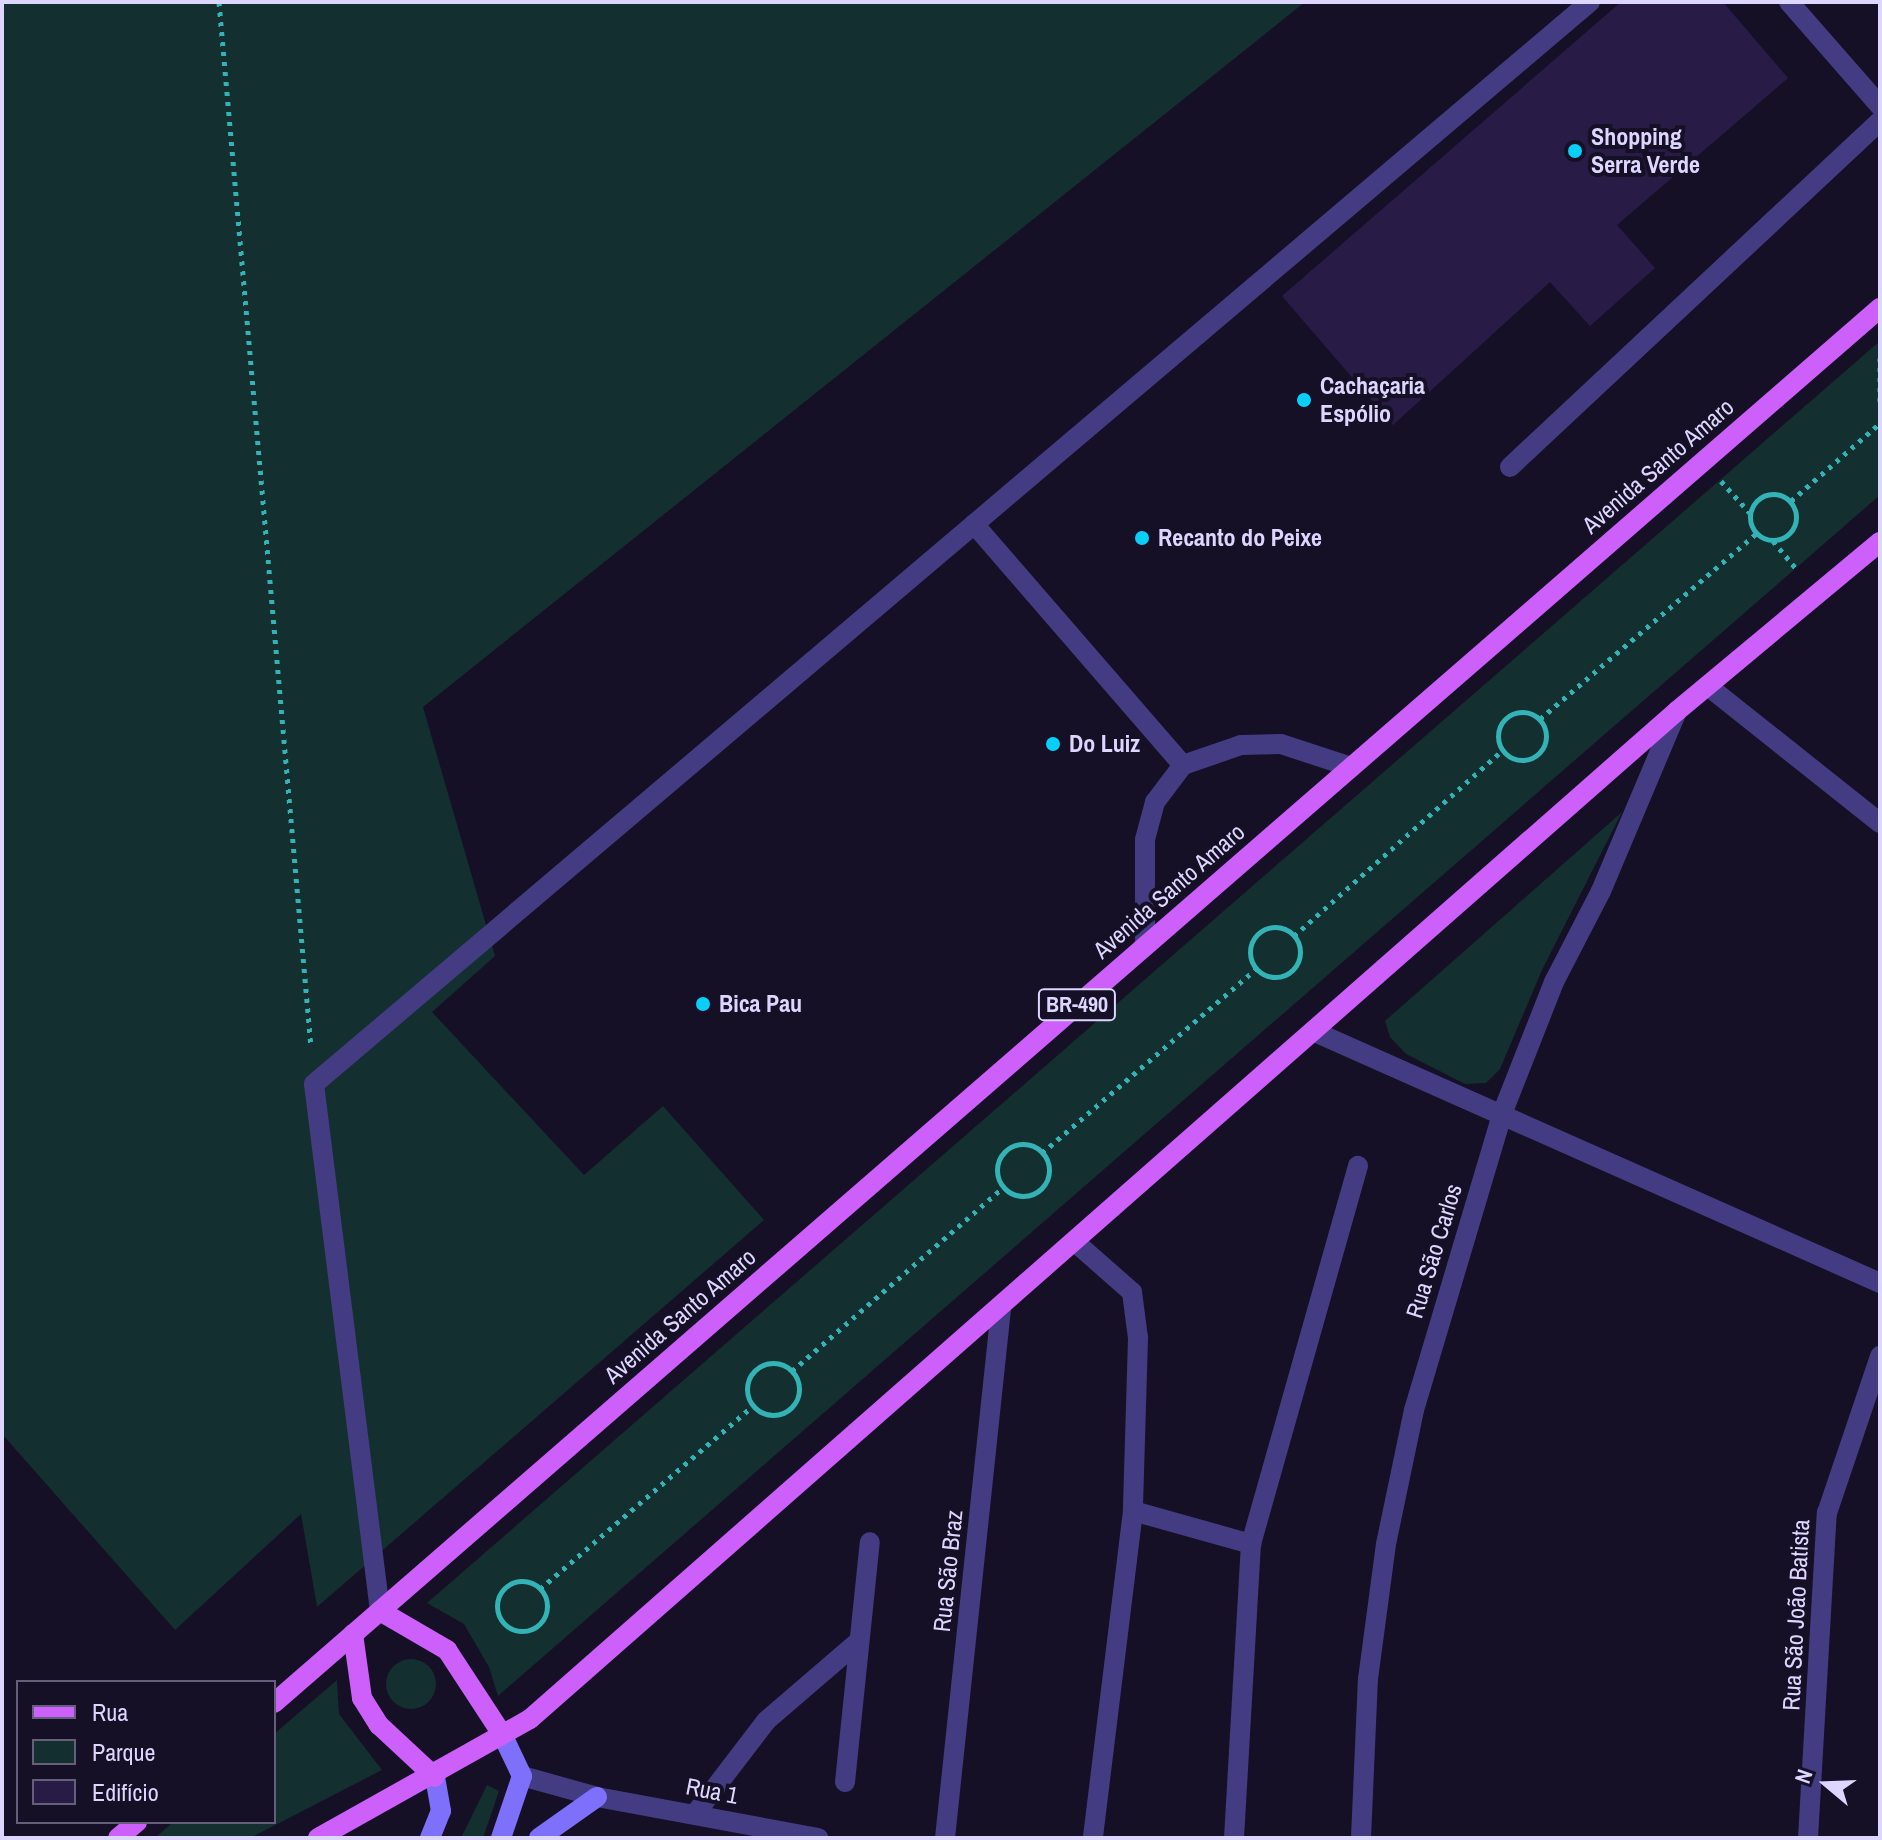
<!DOCTYPE html>
<meta charset="utf-8">
<style>
body{margin:0}
#map{position:relative;width:1882px;height:1840px;overflow:hidden;background:#151026;font-family:"Archivo Narrow",sans-serif}
div>[style]{position:absolute}
[style*='--x']{left:calc(var(--x)*1px);top:calc(var(--y)*1px);width:calc(var(--w)*1px);rotate:calc(var(--a)*1deg)}
.green>*{inset:0;background:#132f30}
.round{border-radius:50%}
.building>*{inset:0;background:#281c46}
.path>*{height:5px;margin-top:-2.5px;transform-origin:0;background:repeating-linear-gradient(90deg,#33b3b5 0 4px,transparent 0 10px)}
.path>.ring{margin:-2.5px;padding:0;box-sizing:content-box;background:none;border:5px solid #33b3b5;border-radius:50%}
.lane>*{height:20px;margin:-10px;padding:0 10px;transform-origin:10px;border-radius:10px;background:#443c83}
.street>*{height:20px;margin:-10px;padding:0 10px;transform-origin:10px;border-radius:10px;background:#443c83}
.secondary>*{height:20px;margin:-10px;padding:0 10px;transform-origin:10px;border-radius:10px;background:#7e70fb}
.primary>*{height:20px;margin:-10px;padding:0 10px;transform-origin:10px;border-radius:10px;background:#cd60fb}
.dots>*{width:22px;height:22px;translate:-50% -50%;box-sizing:border-box;border:4px solid #151026;border-radius:50%}
span{translate:-50% -50%;white-space:nowrap;text-align:center;line-height:1.15;-webkit-text-stroke:8px #151026;paint-order:stroke}
.shield-label span{padding:2px 6px;background:#151026;border:2px solid;border-radius:6px;-webkit-text-stroke-width:0}
.shield-label{font-size:22px;color:#ddd6fe;font-weight:700}
.poi-label{font-size:24px;color:#ddd6fe;font-weight:700}
.left{translate:0 -50%;text-align:left}
.street-label{font-size:24px;color:#ddd6fe}
.frame{position:absolute;inset:0;border:4px solid #ddd6fe;pointer-events:none}
.legend{position:absolute;left:16px;top:1680px;width:260px;height:144px;box-sizing:border-box;background:#151026;border:2px solid #655f7c;margin:0;padding:10px 14px;list-style:none;font-size:24px;color:#ddd6fe}
.legend li{display:flex;align-items:center;gap:16px;height:40px}
.legend b{width:40px;border:2px solid #655f7c}
.north{position:absolute;left:1786px;top:1744px;width:80px;height:80px;-webkit-text-stroke:6px #151026;paint-order:stroke;rotate:289deg;font-size:22px;font-weight:700;line-height:32px;text-align:center;color:#ddd6fe}
.north::after{content:'';display:block;margin:auto;width:28px;height:36px;background:#ddd6fe;clip-path:polygon(50% 0,100% 100%,50% 72%,0 100%)}
</style>
<div id="map">
<div class="green">
<div style="clip-path:polygon(2px 2px,1305px 2px,423px 707px,495px 956px,432px 1012px,584px 1175px,663px 1106px,764px 1220px,317px 1607px,301px 1514px,175px 1630px,2px 1434px)"></div>
<div style="clip-path:polygon(1880px 341px,1880px 495px,498px 1696px,489px 1667px,464px 1624px,427px 1603px)"></div>
<div style="clip-path:polygon(1622px 812px,1542px 970px,1500px 1069px,1486px 1083px,1465px 1084px,1406px 1054px,1390px 1037px,1385px 1021px)"></div>
<div class="round" style="left:386px;top:1659px;width:50px;height:50px"></div>
<div style="clip-path:polygon(337px 1680px,339px 1714px,382px 1770px,250px 1838px,155px 1838px,173px 1822px,274px 1822px,274px 1734px)"></div>
<div style="clip-path:polygon(487px 1785px,499px 1791px,483px 1838px,461px 1838px)"></div>
</div>
<div class="building">
<div style="clip-path:polygon(1621px 2px,1723px 2px,1788px 78px,1617px 225px,1655px 268px,1590px 326px,1550px 282px,1393px 425px,1282px 296px)"></div>
</div>
<div class="path">
<div style="--x:219;--y:2;--w:1049;--a:84.97"></div>
<div style="--x:1880;--y:358;--w:47;--a:90"></div>
<div style="--x:1721;--y:481;--w:43;--a:47.8"></div>
<div class="ring" style="left:1750px;top:494px;width:41px;height:41px"></div>
<div style="--x:1791;--y:501;--w:118;--a:-41.2"></div>
<div style="--x:1773;--y:541;--w:35;--a:50"></div>
<div class="ring" style="left:1498px;top:712px;width:43px;height:43px"></div>
<div style="--x:1540;--y:719;--w:284;--a:-40.6"></div>
<div class="ring" style="left:1250px;top:927px;width:45px;height:45px"></div>
<div style="--x:1294;--y:936;--w:278;--a:-41.7"></div>
<div class="ring" style="left:997px;top:1144px;width:47px;height:47px"></div>
<div style="--x:1042;--y:1153;--w:282;--a:-40.7"></div>
<div class="ring" style="left:747px;top:1363px;width:47px;height:47px"></div>
<div style="--x:792;--y:1371;--w:281;--a:-41"></div>
<div class="ring" style="left:497px;top:1581px;width:45px;height:45px"></div>
<div style="--x:540;--y:1589;--w:281;--a:-40.7"></div>
</div>
<div class="lane">
<div style="--x:1510;--y:467;--w:507;--a:-43.08"></div>
</div>
<div class="street">
<div style="--x:1789;--y:2;--w:138;--a:48.8"></div>
<div style="--x:974;--y:524;--w:319;--a:49.1"></div>
<div style="--x:1183;--y:765;--w:46;--a:127.1"></div>
<div style="--x:1155;--y:802;--w:39;--a:105"></div>
<div style="--x:1145;--y:840;--w:106;--a:90"></div>
<div style="--x:1709;--y:687;--w:218;--a:38.5"></div>
<div style="--x:1183;--y:765;--w:61;--a:-19"></div>
<div style="--x:1241;--y:745;--w:40;--a:-1.4"></div>
<div style="--x:1281;--y:744;--w:74;--a:18.2"></div>
<div style="--x:1315;--y:1032;--w:618;--a:23.95"></div>
<div style="--x:1075;--y:1242;--w:76;--a:41.3"></div>
<div style="--x:1132;--y:1292;--w:46;--a:82.6"></div>
<div style="--x:1138;--y:1338;--w:173;--a:91.7"></div>
<div style="--x:1133;--y:1511;--w:329;--a:97"></div>
<div style="--x:1133;--y:1511;--w:123;--a:15.6"></div>
<div style="--x:380;--y:1611;--w:531;--a:-97.14"></div>
<div style="--x:314;--y:1084;--w:1673;--a:-40.3"></div>
<div style="--x:522;--y:1776;--w:78;--a:15.6"></div>
<div style="--x:597;--y:1797;--w:225;--a:10.5"></div>
<div style="--x:845;--y:1782;--w:241;--a:-84.1"></div>
<div style="--x:695;--y:1814;--w:117;--a:-52.6"></div>
<div style="--x:766;--y:1721;--w:123;--a:-40.7"></div>
<div style="--x:945;--y:1838;--w:532;--a:-83.96"></div>
<div style="--x:1234;--y:1838;--w:294;--a:-86.7"></div>
<div style="--x:1251;--y:1544;--w:393;--a:-74.2"></div>
<div style="--x:1361;--y:1838;--w:159;--a:-87.5"></div>
<div style="--x:1368;--y:1679;--w:136;--a:-82.4"></div>
<div style="--x:1386;--y:1544;--w:137;--a:-78.2"></div>
<div style="--x:1414;--y:1410;--w:309;--a:-73.4"></div>
<div style="--x:1502;--y:1114;--w:142;--a:-68.5"></div>
<div style="--x:1554;--y:982;--w:102;--a:-62.7"></div>
<div style="--x:1601;--y:891;--w:195;--a:-67.1"></div>
<div style="--x:1808;--y:1838;--w:326;--a:-86.7"></div>
<div style="--x:1827;--y:1513;--w:166;--a:-71.3"></div>
</div>
<div class="secondary">
<div style="--x:430;--y:1838;--w:29;--a:-68"></div>
<div style="--x:441;--y:1811;--w:35;--a:-100"></div>
<div style="--x:501;--y:1838;--w:65;--a:-71.3"></div>
<div style="--x:522;--y:1776;--w:47;--a:-115.5"></div>
<div style="--x:539;--y:1838;--w:71;--a:-35.3"></div>
</div>
<div class="primary">
<div style="--x:380;--y:1611;--w:78;--a:30.2"></div>
<div style="--x:447;--y:1650;--w:100;--a:56.8"></div>
<div style="--x:353;--y:1634;--w:65;--a:82"></div>
<div style="--x:362;--y:1698;--w:32;--a:58"></div>
<div style="--x:379;--y:1725;--w:76;--a:42.9"></div>
<div style="--x:274;--y:1703;--w:2127;--a:-40.98"></div>
<div style="--x:118;--y:1838;--w:25;--a:-40"></div>
<div style="--x:318;--y:1838;--w:243;--a:-29.3"></div>
<div style="--x:530;--y:1719;--w:1527;--a:-41.31"></div>
<div style="--x:1677;--y:711;--w:264;--a:-39.8"></div>
</div>
<div class="dots">
<div style="left:1575px;top:151px;background:#08cef8"></div>
<div style="left:1304px;top:400px;background:#08cef8"></div>
<div style="left:1142px;top:538px;background:#08cef8"></div>
<div style="left:1053px;top:744px;background:#08cef8"></div>
<div style="left:703px;top:1004px;background:#08cef8"></div>
</div>
<div class="shield-label">
<span style="left:1077px;top:1005px">BR-490</span>
</div>
<div class="poi-label">
<span class="left" style="left:1591px;top:151px">Shopping<br>Serra Verde</span>
<span class="left" style="left:1320px;top:400px">Cachaçaria<br>Espólio</span>
<span class="left" style="left:1158px;top:538px">Recanto do Peixe</span>
<span class="left" style="left:1069px;top:744px">Do Luiz</span>
<span class="left" style="left:719px;top:1004px">Bica Pau</span>
</div>
<div class="street-label">
<span style="left:1658px;top:466px;rotate:-41deg">Avenida Santo Amaro</span>
<span style="left:1169px;top:891px;rotate:-41deg">Avenida Santo Amaro</span>
<span style="left:1434px;top:1251px;rotate:-73deg">Rua São Carlos</span>
<span style="left:680px;top:1316px;rotate:-41deg">Avenida Santo Amaro</span>
<span style="left:948px;top:1571px;rotate:-84deg">Rua São Braz</span>
<span style="left:1796px;top:1615px;rotate:-87deg">Rua São João Batista</span>
<span style="left:712px;top:1791px;rotate:11deg">Rua 1</span>
</div>
<div class="frame"></div>
<ul class="legend">
<li><b style="height:10px;background:#cd60fb"></b>Rua</li>
<li><b style="height:22px;background:#132f30"></b>Parque</li>
<li><b style="height:22px;background:#281c46"></b>Edifício</li>
</ul>
<div class="north">N</div>
</div>
